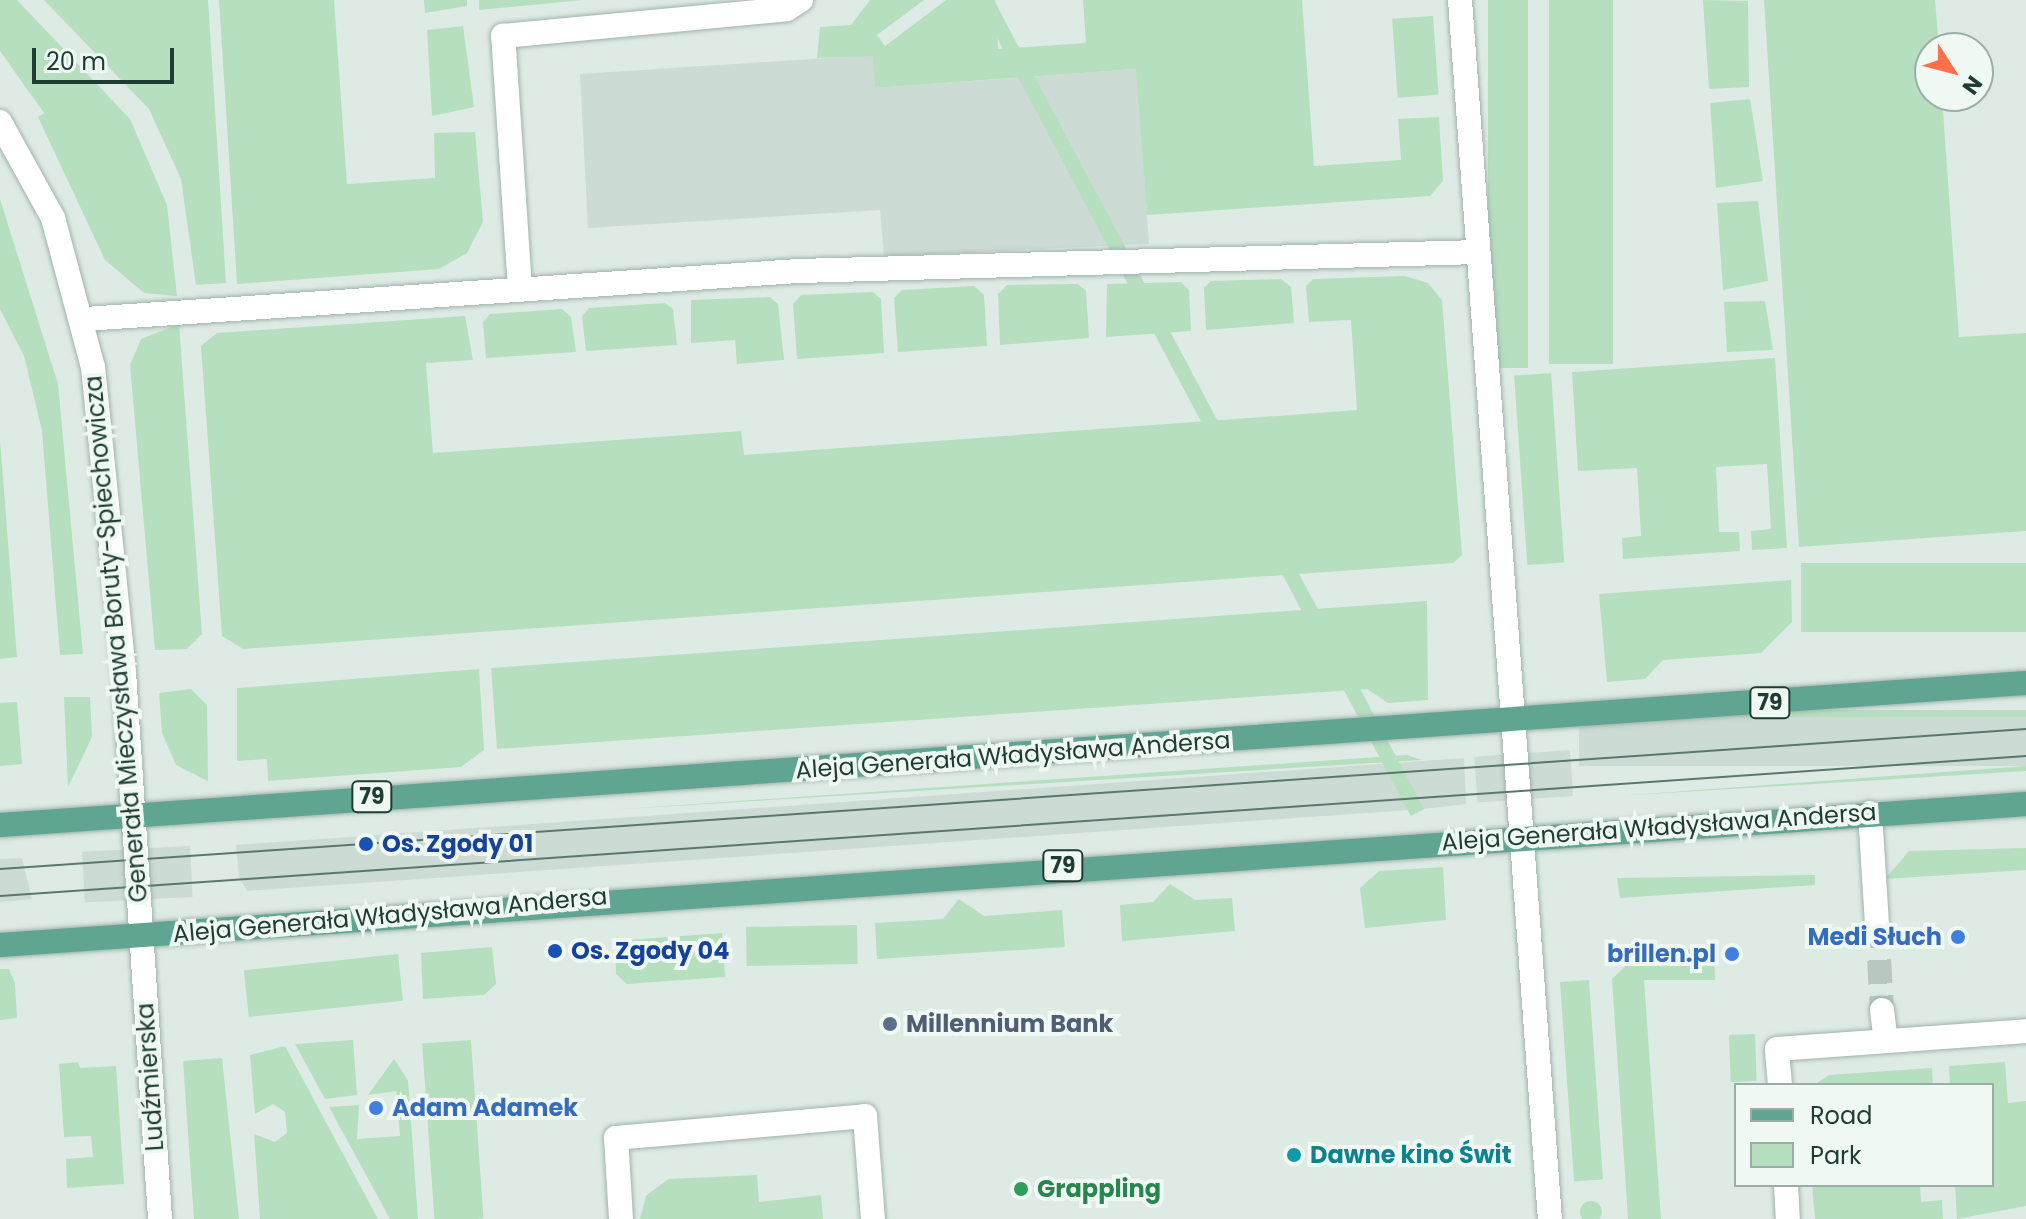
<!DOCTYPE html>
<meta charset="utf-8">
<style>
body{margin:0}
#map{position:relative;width:2026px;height:1219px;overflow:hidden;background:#deebe5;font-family:Poppins,sans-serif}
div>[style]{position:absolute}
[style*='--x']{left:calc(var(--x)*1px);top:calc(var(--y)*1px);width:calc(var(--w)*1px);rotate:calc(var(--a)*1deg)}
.built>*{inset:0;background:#ccdbd4;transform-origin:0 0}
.green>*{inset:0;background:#b5dfbf;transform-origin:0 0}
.round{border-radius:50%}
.minor-tunnel>*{height:24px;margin-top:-12px;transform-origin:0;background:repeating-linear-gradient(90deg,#b8c8c1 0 24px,transparent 0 36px)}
.roads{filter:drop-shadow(0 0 2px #a1b3ac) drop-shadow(0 0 2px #a1b3ac)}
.minor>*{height:24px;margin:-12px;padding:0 12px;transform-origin:12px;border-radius:12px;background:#fff}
.primary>*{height:24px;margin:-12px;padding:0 12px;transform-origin:12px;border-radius:12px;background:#5fa591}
.tram>*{height:2px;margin:-1px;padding:0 1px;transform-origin:1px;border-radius:1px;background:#58786f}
.dots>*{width:22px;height:22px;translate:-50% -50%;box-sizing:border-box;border:4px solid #eff8f3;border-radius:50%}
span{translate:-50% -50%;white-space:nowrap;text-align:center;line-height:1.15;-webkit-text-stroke:8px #eff8f3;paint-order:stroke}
.shield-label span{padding:2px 6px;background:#eff8f3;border:2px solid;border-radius:6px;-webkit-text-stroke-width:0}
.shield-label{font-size:22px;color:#1e3c33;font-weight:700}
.street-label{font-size:24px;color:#1e3c33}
.transit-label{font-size:24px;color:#164399;font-weight:700}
.left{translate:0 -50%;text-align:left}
.shop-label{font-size:24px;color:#366cbe;font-weight:700}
.right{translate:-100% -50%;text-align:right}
.service-label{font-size:24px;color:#4e5e75;font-weight:700}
.culture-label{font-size:24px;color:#0d838f;font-weight:700}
.leisure-label{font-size:24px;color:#27864d;font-weight:700}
.legend{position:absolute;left:1734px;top:1083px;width:260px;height:104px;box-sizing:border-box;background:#eff8f3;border:2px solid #9bada6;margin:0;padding:10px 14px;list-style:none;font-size:24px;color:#1e3c33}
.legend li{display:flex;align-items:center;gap:16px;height:40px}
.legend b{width:40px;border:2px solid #9bada6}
.north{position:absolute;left:1914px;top:32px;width:80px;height:80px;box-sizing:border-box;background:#eff8f3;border:2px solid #9bada6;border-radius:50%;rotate:126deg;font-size:22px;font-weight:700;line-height:32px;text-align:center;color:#1e3c33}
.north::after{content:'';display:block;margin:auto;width:28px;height:36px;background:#fd714a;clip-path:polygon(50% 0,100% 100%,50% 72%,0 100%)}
.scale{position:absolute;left:32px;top:48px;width:142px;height:36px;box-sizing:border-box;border:4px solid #1e3c33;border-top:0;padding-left:10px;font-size:24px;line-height:28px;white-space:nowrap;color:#1e3c33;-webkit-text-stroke:6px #eff8f3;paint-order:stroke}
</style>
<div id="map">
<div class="built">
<div style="clip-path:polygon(874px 55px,875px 88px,1137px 69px,1149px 244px,884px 256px,880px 210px,588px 228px,580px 74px)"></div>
<div style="left:2026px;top:717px;width:49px;height:447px;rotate:90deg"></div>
<div style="left:1570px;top:750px;width:46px;height:96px;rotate:86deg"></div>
<div style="clip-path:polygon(1464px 758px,1466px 804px,1424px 809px,247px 891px,239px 877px,236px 845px)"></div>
<div style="left:190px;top:846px;width:51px;height:108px;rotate:87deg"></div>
<div style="clip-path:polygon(22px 858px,32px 899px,0 902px,0 859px)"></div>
</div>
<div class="green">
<div style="clip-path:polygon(0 0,17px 0,130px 119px,167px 205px,177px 296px,144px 293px,105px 260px,38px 117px,44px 113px,0 51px)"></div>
<div style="clip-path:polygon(44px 0,208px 0,226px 283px,196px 285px,181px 179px,149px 109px)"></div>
<div style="clip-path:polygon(219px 0,334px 0,347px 184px,435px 178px,434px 133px,475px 132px,483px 222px,467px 253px,439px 269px,237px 284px)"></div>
<div style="clip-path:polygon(424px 0,467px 0,467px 6px,425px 13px)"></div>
<div style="clip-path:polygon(479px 0,583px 0,479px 10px)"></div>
<div style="clip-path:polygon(870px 0,924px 0,877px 35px,885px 46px,946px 0,995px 0,998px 49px,1086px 43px,1083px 0,1302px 0,1314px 166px,1401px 160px,1398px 119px,1439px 117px,1443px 181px,1430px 196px,1147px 215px,1136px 69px,875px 88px,873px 56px,817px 58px,820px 27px,851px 25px)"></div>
<div style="left:1488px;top:0;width:40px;height:368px"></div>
<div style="left:1549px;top:0;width:64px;height:364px"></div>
<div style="clip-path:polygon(1703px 0,1748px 1px,1749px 87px,1709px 89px)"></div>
<div style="clip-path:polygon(1764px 0,1935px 0,1939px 48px,1930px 48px,1930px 96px,1942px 96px,1959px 337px,2026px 333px,2026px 531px,1799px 547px)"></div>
<div style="left:1433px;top:16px;width:79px;height:41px;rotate:86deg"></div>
<div style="clip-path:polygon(463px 26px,474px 107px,432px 116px,427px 30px)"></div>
<div style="clip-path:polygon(1750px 99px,1763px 181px,1716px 188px,1710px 103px)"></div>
<div style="clip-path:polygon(0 199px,58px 384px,83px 654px,60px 655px,42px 431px,24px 356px,0 309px)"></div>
<div style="clip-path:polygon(1758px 201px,1768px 281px,1723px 290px,1717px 203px)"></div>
<div style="clip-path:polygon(1405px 276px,1428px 283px,1442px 300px,1462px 555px,1453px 563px,243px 649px,222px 636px,201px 346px,217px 333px,465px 316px,473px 360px,426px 363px,433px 453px,741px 431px,744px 455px,1357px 410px,1351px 320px,1309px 322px,1306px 286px,1313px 279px)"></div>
<div style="clip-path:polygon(1281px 279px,1291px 287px,1294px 323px,1206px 330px,1204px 288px,1211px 281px)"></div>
<div style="clip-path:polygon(1181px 282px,1189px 290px,1191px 331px,1106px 337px,1107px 284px)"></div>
<div style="clip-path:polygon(1078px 284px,1086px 291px,1089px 338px,1000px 345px,998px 294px,1007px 285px)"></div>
<div style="clip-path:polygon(974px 286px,984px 295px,987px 346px,898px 352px,894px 298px,902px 290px)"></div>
<div style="clip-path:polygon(873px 292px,881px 299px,884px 353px,797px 359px,793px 304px,801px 295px)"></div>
<div style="clip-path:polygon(770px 297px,778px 304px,784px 360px,737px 364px,735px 340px,691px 343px,691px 300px)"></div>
<div style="clip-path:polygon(1765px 301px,1773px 350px,1727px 352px,1724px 302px)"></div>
<div style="clip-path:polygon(665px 303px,673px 309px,677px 345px,586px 351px,582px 316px,589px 308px)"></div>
<div style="clip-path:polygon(562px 309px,571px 317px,576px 352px,486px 358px,483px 322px,490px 314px)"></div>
<div style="clip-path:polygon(179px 324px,202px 634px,187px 649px,155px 650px,130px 365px,141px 339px)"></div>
<div style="clip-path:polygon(1775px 358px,1787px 548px,1752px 550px,1751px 531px,1771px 529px,1767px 464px,1716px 467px,1719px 532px,1739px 532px,1740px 551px,1623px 559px,1622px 538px,1641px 536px,1637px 468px,1578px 471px,1572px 372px)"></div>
<div style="left:1551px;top:373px;width:190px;height:37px;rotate:86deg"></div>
<div style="clip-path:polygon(0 439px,17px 657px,0 659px)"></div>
<div style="left:2026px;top:563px;width:69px;height:225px;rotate:90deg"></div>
<div style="clip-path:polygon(1791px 580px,1792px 622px,1761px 653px,1663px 660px,1645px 679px,1607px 682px,1599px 594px)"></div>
<div style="clip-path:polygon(1427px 601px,1428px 700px,1388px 703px,1367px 689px,497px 749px,491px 668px)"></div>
<div style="clip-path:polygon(479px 669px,484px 750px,461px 767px,268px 781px,267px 759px,237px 761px,237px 688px)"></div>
<div style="clip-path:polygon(191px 689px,207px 705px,208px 781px,176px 765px,162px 733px,159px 693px)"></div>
<div style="clip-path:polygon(64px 697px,90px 697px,92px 737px,68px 787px)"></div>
<div style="clip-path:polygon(17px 702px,22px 764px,0 766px,0 703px)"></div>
<div style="left:2026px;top:710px;width:7px;height:407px;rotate:90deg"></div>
<div style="clip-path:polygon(1407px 755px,1422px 760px,608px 810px)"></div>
<div style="clip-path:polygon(2026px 766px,2026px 771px,1617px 796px)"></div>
<div style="left:1424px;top:809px;width:15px;height:1180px;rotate:152deg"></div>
<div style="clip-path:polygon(2026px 848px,2026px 870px,1885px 879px,1909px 851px)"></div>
<div style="clip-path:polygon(1443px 867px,1446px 920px,1365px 928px,1360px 888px,1379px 871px)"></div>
<div style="clip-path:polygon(1815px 875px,1815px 885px,1620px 898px,1617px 878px)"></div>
<div style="clip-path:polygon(1170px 884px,1195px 900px,1232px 898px,1235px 931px,1122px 941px,1120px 905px,1153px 902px)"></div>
<div style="clip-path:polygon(959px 899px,984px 916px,1062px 910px,1065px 947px,877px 959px,875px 923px,943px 919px)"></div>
<div style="left:857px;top:925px;width:39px;height:111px;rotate:89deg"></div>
<div style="clip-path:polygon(722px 933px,725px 977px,627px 984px,616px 974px,615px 941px)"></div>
<div style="clip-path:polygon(492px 947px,496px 984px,484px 995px,423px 999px,421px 953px)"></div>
<div style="clip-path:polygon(1714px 948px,1715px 980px,1644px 980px,1661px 1219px,1628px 1219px,1612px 979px,1639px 953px)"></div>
<div style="left:398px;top:954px;width:47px;height:155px;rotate:84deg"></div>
<div style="clip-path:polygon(0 969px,9px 969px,15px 983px,17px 1018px,0 1020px)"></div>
<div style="left:1589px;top:980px;width:200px;height:29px;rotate:86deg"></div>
<div style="left:1755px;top:1034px;width:47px;height:26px;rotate:88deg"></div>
<div style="clip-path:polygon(353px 1040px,357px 1095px,325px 1099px,295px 1044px)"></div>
<div style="left:471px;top:1040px;width:179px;height:49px;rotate:86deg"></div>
<div style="clip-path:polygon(285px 1046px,378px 1219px,260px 1219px,254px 1134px,275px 1142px,287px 1133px,285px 1112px,273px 1104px,255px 1114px,250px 1055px)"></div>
<div style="clip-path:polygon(222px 1058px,239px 1219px,194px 1219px,183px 1061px)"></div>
<div style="clip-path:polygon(394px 1059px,408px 1080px,418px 1219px,390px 1219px,329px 1107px,359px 1105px,357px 1139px,400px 1136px,396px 1091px,368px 1095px)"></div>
<div style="clip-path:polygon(78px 1062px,80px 1068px,116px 1066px,124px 1184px,67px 1188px,66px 1159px,93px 1157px,91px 1136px,64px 1137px,59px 1064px)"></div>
<div style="clip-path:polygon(2005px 1062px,2008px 1103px,2026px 1101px,2026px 1206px,1957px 1219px,1955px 1185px,1992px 1185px,1992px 1085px,1950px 1085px,1949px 1066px)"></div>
<div style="clip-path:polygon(1932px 1068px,1933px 1085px,1814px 1085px,1829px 1075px)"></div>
<div style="clip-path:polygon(757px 1175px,759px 1202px,821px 1195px,823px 1219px,640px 1219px,646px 1196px,668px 1179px)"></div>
<div style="clip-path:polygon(1812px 1185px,1920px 1185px,1921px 1202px,1942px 1200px,1943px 1219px,1815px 1219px)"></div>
<div class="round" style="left:1580px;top:1201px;width:22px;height:22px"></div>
</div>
<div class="minor-tunnel">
<div style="--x:1877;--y:924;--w:86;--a:86.7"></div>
</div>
<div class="roads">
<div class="minor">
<div style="--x:1460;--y:0;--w:1222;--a:85.78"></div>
<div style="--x:0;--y:122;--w:110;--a:61.1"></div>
<div style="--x:53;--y:218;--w:154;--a:75"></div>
<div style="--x:93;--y:367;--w:307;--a:84.2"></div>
<div style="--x:124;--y:672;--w:548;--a:86.23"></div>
<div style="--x:520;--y:289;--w:254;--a:-93.8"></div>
<div style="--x:503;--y:36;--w:285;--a:-5.4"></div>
<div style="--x:787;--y:9;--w:17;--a:-33"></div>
<div style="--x:85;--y:319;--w:716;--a:-3.85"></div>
<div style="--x:799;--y:271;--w:679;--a:-1.6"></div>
<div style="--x:1870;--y:813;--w:111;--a:86.4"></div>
<div style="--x:1882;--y:1010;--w:31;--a:83"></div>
<div style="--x:1780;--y:1085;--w:36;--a:-95"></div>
<div style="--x:1777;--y:1049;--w:250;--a:-4.1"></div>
<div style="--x:1786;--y:1185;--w:34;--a:87"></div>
<div style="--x:621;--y:1219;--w:81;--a:-93.5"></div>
<div style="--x:616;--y:1138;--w:250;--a:-5"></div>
<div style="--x:865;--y:1116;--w:103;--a:85.6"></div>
</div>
<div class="primary">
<div style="--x:0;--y:825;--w:2031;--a:-4.01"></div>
<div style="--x:0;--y:945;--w:2031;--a:-3.98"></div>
</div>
</div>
<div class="tram">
<div style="--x:0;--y:869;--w:2031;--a:-3.95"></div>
<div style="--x:0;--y:896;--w:2031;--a:-3.95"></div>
</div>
<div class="dots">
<div style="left:366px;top:844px;background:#1a4fb4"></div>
<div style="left:1958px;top:937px;background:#3f7fe0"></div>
<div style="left:555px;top:951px;background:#1a4fb4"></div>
<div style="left:1732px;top:954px;background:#3f7fe0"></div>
<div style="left:890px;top:1024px;background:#5c6f8a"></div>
<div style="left:376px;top:1108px;background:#3f7fe0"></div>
<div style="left:1294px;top:1155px;background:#0f9aa8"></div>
<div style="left:1021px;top:1189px;background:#2e9e5b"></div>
</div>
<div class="shield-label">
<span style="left:1770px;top:703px">79</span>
<span style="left:372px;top:797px">79</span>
<span style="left:1063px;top:866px">79</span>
</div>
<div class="street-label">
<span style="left:116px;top:639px;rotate:-95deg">Generała Mieczysława Boruty-Spiechowicza</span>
<span style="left:1013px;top:755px;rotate:-4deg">Aleja Generała Władysława Andersa</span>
<span style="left:1659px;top:827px;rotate:-4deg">Aleja Generała Władysława Andersa</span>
<span style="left:390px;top:915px;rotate:-5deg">Aleja Generała Władysława Andersa</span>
<span style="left:150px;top:1077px;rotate:-94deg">Ludźmierska</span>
</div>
<div class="transit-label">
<span class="left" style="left:382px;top:844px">Os. Zgody 01</span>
<span class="left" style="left:571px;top:951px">Os. Zgody 04</span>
</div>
<div class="shop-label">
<span class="right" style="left:1942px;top:937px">Medi Słuch</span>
<span class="right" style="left:1716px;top:954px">brillen.pl</span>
<span class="left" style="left:392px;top:1108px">Adam Adamek</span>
</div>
<div class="service-label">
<span class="left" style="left:906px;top:1024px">Millennium Bank</span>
</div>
<div class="culture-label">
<span class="left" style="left:1310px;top:1155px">Dawne kino Świt</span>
</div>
<div class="leisure-label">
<span class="left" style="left:1037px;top:1189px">Grappling</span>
</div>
<ul class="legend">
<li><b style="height:10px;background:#5fa591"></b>Road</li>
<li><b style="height:22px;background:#b5dfbf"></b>Park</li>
</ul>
<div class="north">N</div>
<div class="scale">20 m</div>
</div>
